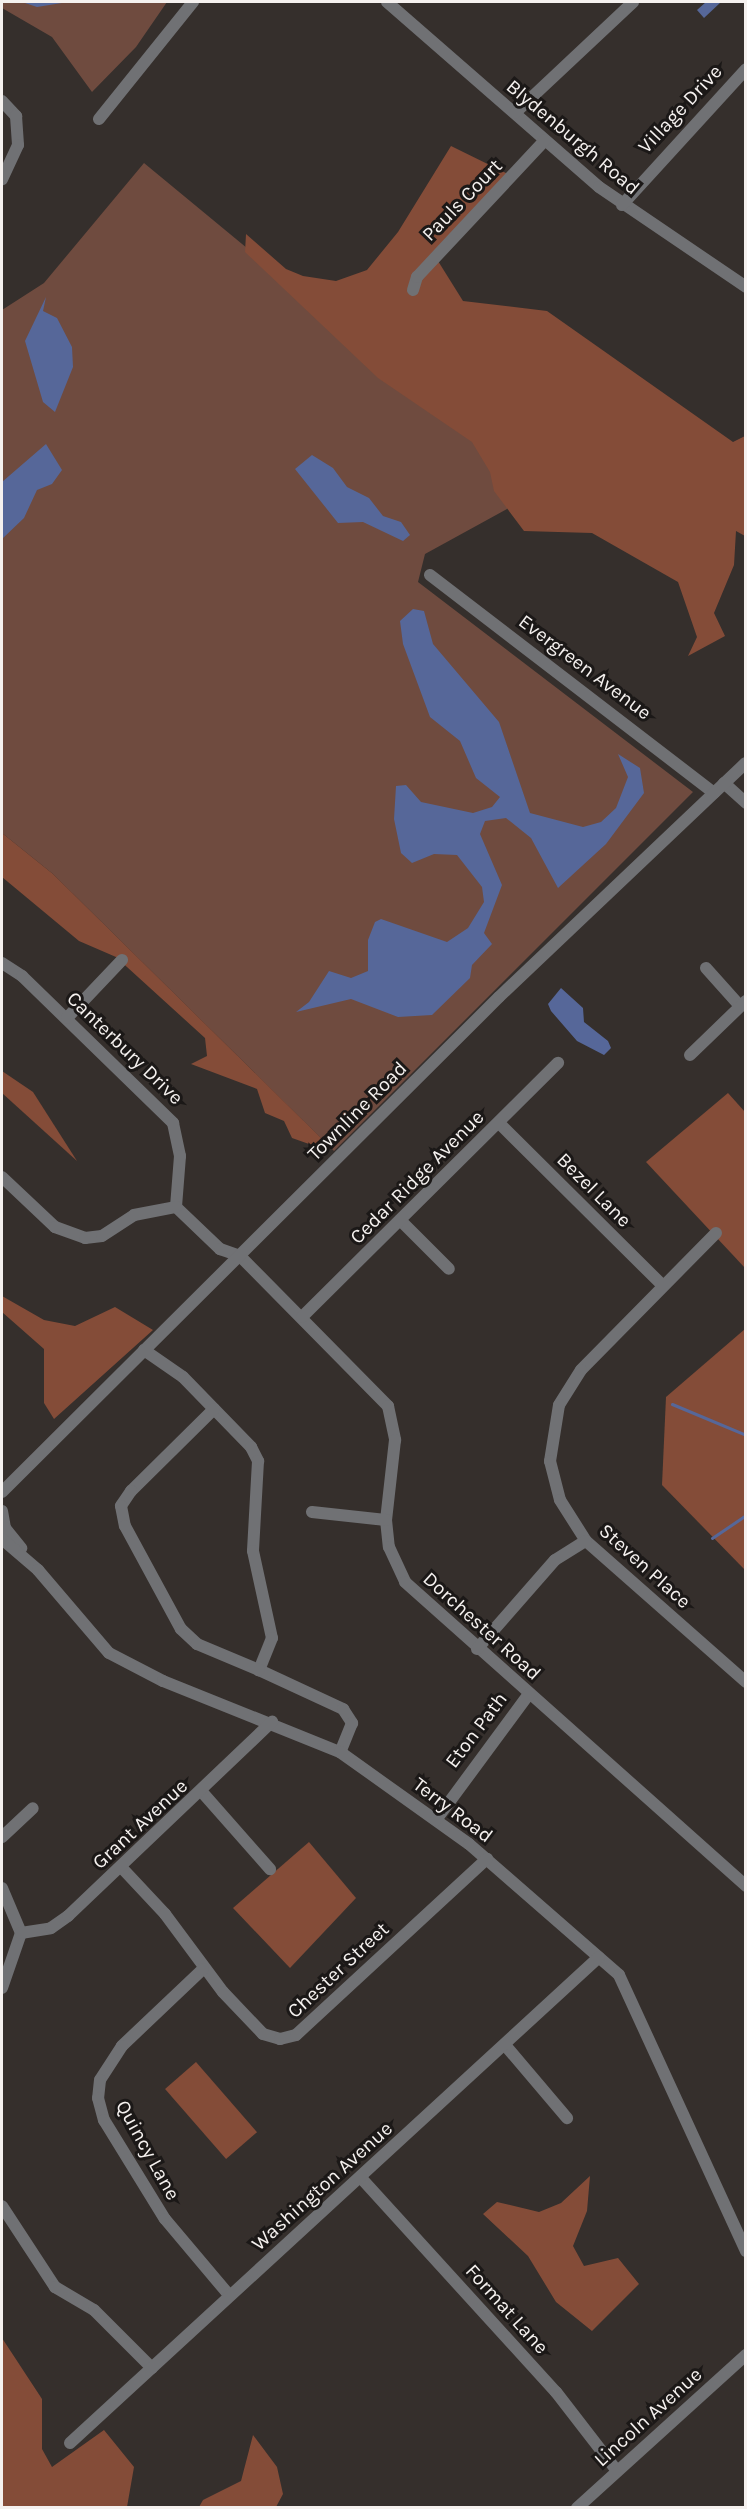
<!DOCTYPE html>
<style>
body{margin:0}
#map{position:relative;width:747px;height:2509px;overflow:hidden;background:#352f2c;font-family:Karla,sans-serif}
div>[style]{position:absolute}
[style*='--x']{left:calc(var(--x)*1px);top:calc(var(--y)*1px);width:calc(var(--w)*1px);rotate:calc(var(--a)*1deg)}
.green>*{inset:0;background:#6f4b3f}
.forest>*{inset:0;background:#844c38;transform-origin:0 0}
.water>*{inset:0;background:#566799}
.stream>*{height:3px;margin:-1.5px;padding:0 1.5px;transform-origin:1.5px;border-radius:1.5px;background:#566799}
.minor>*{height:12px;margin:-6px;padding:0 6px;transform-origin:6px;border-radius:6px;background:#707174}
span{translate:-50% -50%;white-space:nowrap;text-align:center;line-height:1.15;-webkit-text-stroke:6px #1b1817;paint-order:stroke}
.street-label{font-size:20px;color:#f5f1ef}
.frame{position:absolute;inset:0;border:3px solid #f5f1ef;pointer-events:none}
</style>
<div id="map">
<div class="green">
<div style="clip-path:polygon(2px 2px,167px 2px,136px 47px,92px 92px,52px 37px,2px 8px)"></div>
<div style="clip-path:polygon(144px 163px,522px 475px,507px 509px,425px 554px,418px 582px,693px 792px,334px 1151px,53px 874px,2px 833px,2px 310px,44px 283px)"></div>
</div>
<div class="forest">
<div style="clip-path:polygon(451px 146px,510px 175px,433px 253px,463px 301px,547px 311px,733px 442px,745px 436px,745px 536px,736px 531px,734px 565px,714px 613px,725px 636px,688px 656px,697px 637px,678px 582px,592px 533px,524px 531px,494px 491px,490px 472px,472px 442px,378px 378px,245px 252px,246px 234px,286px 269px,303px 276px,336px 281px,367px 270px,398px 232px)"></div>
<div style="clip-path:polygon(2px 833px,53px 874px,322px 1139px,326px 1150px,292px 1138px,284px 1121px,265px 1113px,257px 1089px,191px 1064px,207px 1056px,205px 1038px,116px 957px,79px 941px,2px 877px)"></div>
<div style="clip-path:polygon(2px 1071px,33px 1092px,77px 1161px,2px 1093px)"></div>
<div style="clip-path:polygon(728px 1093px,745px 1112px,745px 1268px,646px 1162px)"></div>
<div style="clip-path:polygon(2px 1296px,44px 1320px,75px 1326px,115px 1307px,153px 1330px,54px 1419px,44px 1403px,44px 1349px,2px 1312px)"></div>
<div style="clip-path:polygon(745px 1329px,745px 1570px,662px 1485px,666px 1397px)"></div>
<div style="clip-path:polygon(309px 1842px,356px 1898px,290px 1968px,233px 1908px)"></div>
<div style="left:196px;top:2062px;width:93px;height:41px;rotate:49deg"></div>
<div style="clip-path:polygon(590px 2176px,587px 2211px,573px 2246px,584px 2266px,618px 2258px,639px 2284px,592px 2331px,556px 2302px,528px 2256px,483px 2214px,497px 2202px,539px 2212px,561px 2203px)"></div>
<div style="clip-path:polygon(2px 2338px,42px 2399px,42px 2449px,52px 2467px,104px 2430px,134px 2467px,127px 2507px,2px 2507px)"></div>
<div style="clip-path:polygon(253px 2435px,277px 2467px,283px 2494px,276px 2507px,199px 2507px,203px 2500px,241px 2481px)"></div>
</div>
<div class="water">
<div style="clip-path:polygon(22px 2px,68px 2px,37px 7px)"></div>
<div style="clip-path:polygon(706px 2px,721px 2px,704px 18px,697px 10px)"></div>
<div style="clip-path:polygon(46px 297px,43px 311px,57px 318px,72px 347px,73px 367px,55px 412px,43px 402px,25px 341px)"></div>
<div style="clip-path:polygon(46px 444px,62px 470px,52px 484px,37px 490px,24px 518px,2px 539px,2px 482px)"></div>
<div style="clip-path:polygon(312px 455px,333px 468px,347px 487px,369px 498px,383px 516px,401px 522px,410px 535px,403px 541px,363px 522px,338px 523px,295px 469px)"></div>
<div style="clip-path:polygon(413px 609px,424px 611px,433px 644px,499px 722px,530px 813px,583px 827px,601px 822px,616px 808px,628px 777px,618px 754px,640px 768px,644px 793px,606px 844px,558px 888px,531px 838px,506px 818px,485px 821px,480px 834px,502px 885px,484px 933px,492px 944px,472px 965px,470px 978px,432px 1015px,398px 1017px,351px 999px,296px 1012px,309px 1002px,329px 971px,351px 978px,368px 971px,368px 940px,375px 922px,381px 919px,447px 942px,468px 928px,484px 902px,482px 887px,457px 855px,434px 854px,412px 863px,401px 853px,394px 819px,396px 786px,406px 785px,421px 802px,473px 813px,492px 807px,500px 797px,476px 778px,460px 741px,430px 717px,403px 644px,400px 621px)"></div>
<div style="clip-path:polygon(561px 988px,583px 1008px,584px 1022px,608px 1041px,611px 1048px,604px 1055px,577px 1041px,551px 1011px,548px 1004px)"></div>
</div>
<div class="stream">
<div style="--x:672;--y:1404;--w:80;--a:22.7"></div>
<div style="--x:712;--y:1538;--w:41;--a:-34.1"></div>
</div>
<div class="minor">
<div style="--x:387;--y:2;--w:281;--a:41.1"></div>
<div style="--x:599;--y:187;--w:178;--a:34.2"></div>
<div style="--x:2;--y:101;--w:21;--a:47"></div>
<div style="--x:16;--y:116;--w:29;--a:86"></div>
<div style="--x:18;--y:145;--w:38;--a:115"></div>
<div style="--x:515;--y:113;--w:162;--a:-43.2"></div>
<div style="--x:99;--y:119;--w:150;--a:-51.2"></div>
<div style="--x:622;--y:205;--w:184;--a:-47.6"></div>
<div style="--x:413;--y:290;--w:14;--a:-73"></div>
<div style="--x:417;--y:277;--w:187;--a:-46.9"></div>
<div style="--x:430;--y:575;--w:358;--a:37.5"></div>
<div style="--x:724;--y:783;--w:30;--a:42"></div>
<div style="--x:2;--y:963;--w:24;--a:33"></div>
<div style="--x:22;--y:976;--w:211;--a:44.2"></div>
<div style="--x:173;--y:1123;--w:34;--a:78"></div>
<div style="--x:180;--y:1156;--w:51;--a:94.5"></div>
<div style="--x:176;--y:1207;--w:61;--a:43.7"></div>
<div style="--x:220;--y:1249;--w:21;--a:19"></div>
<div style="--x:240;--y:1256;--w:211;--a:45.4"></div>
<div style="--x:388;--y:1406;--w:35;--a:78"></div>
<div style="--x:395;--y:1440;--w:81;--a:96.4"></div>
<div style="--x:386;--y:1520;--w:27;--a:84"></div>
<div style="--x:389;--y:1547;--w:38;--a:65"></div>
<div style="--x:405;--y:1582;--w:457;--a:41.7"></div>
<div style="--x:706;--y:968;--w:51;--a:48.2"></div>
<div style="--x:67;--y:1018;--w:80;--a:-46.5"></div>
<div style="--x:690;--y:1055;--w:78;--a:-44"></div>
<div style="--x:499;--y:1123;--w:230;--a:44.8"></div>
<div style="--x:2;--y:1177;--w:73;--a:43.3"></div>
<div style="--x:55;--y:1227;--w:32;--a:20"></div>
<div style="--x:85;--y:1238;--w:17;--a:-7"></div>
<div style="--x:102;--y:1236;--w:38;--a:-33"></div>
<div style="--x:134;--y:1215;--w:43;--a:-10.8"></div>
<div style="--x:400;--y:1220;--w:69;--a:45"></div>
<div style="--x:716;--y:1233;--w:192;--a:134.6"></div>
<div style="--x:581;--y:1370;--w:41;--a:122.2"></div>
<div style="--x:559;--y:1405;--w:57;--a:99.1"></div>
<div style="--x:550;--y:1461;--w:40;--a:75.6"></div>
<div style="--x:560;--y:1500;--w:49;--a:57.6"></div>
<div style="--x:586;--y:1541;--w:213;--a:41.4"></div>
<div style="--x:302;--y:1317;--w:361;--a:-44.8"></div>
<div style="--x:144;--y:1350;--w:47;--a:34.7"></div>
<div style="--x:183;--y:1377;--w:98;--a:45.8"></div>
<div style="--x:251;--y:1447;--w:16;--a:63"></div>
<div style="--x:258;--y:1461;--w:90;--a:93.2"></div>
<div style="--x:253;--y:1551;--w:89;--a:77.7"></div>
<div style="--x:272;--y:1638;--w:35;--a:112"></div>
<div style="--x:259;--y:1670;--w:93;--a:24.9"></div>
<div style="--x:343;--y:1709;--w:17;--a:57"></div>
<div style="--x:352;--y:1723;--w:31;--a:112"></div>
<div style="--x:214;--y:1409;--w:117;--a:135.3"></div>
<div style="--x:131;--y:1491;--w:18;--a:124"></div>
<div style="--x:121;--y:1506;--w:20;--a:79"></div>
<div style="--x:125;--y:1526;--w:117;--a:61.5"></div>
<div style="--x:181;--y:1629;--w:22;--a:43"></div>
<div style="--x:197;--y:1644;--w:67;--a:22.8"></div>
<div style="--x:2;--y:1492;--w:701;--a:-44.88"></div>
<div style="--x:499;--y:997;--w:340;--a:-43.5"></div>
<div style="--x:2;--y:1511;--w:17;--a:80"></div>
<div style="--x:5;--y:1528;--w:26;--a:51"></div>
<div style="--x:312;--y:1512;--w:74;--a:6.2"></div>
<div style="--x:2;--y:1539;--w:48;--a:40.7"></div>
<div style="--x:38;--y:1570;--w:109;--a:49.5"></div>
<div style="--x:109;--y:1653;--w:61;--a:27.4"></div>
<div style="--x:163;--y:1681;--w:191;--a:21.9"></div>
<div style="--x:340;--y:1752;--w:158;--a:35.5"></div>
<div style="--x:469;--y:1844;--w:199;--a:41.1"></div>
<div style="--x:619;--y:1975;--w:304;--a:65.3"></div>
<div style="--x:477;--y:1649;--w:118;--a:-48.8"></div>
<div style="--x:555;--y:1560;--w:36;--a:-32"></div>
<div style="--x:202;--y:1792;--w:103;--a:48.6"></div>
<div style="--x:436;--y:1820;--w:157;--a:-53.6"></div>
<div style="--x:2;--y:1837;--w:42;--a:-43.1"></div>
<div style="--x:122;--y:1868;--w:63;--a:46.9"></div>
<div style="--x:165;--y:1914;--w:97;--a:53.4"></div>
<div style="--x:223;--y:1992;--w:58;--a:46.4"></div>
<div style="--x:263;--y:2034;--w:18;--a:16"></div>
<div style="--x:280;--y:2039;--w:16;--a:-14"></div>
<div style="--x:296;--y:2035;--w:260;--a:-42.7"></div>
<div style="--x:2;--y:1888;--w:49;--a:67.1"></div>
<div style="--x:21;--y:1933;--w:58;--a:109.1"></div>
<div style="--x:21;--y:1933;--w:30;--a:-9"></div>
<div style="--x:51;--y:1928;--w:21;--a:-35"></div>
<div style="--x:68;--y:1916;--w:282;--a:-43.6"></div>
<div style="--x:203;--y:1969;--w:112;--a:136.5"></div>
<div style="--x:122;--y:2046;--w:40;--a:122.9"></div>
<div style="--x:100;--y:2080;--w:18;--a:96"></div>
<div style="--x:98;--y:2098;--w:23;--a:75"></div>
<div style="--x:104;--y:2120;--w:116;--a:58.4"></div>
<div style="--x:165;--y:2219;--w:99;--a:49.9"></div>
<div style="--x:505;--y:2045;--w:96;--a:49.7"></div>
<div style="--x:362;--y:2179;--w:288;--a:47.7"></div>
<div style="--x:556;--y:2392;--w:100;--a:52.3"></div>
<div style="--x:2;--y:2206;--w:97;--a:56.8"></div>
<div style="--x:55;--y:2287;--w:45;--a:30.5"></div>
<div style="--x:94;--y:2310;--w:82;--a:45"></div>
<div style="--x:70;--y:2443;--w:718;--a:-42.57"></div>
<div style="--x:577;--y:2508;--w:228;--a:-42.2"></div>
</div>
<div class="street-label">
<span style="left:680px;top:109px;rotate:-47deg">Village Drive</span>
<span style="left:573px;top:137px;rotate:40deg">Blydenburgh Road</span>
<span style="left:462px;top:200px;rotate:-46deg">Pauls Court</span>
<span style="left:585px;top:667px;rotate:37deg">Evergreen Avenue</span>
<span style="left:125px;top:1048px;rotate:44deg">Canterbury Drive</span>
<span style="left:357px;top:1111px;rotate:-45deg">Townline Road</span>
<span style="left:417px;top:1177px;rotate:-45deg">Cedar Ridge Avenue</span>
<span style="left:594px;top:1190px;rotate:45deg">Bezel Lane</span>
<span style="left:645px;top:1566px;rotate:42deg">Steven Place</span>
<span style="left:482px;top:1626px;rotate:42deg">Dorchester Road</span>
<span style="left:476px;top:1730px;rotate:-53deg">Eton Path</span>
<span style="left:453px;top:1810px;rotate:37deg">Terry Road</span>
<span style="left:140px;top:1824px;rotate:-43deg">Grant Avenue</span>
<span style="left:338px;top:1970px;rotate:-43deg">Chester Street</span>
<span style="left:148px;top:2150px;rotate:61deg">Quincy Lane</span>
<span style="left:322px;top:2186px;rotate:-42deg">Washington Avenue</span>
<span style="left:507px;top:2309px;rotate:48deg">Format Lane</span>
<span style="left:648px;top:2417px;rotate:-42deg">Lincoln Avenue</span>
</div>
<div class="frame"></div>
</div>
